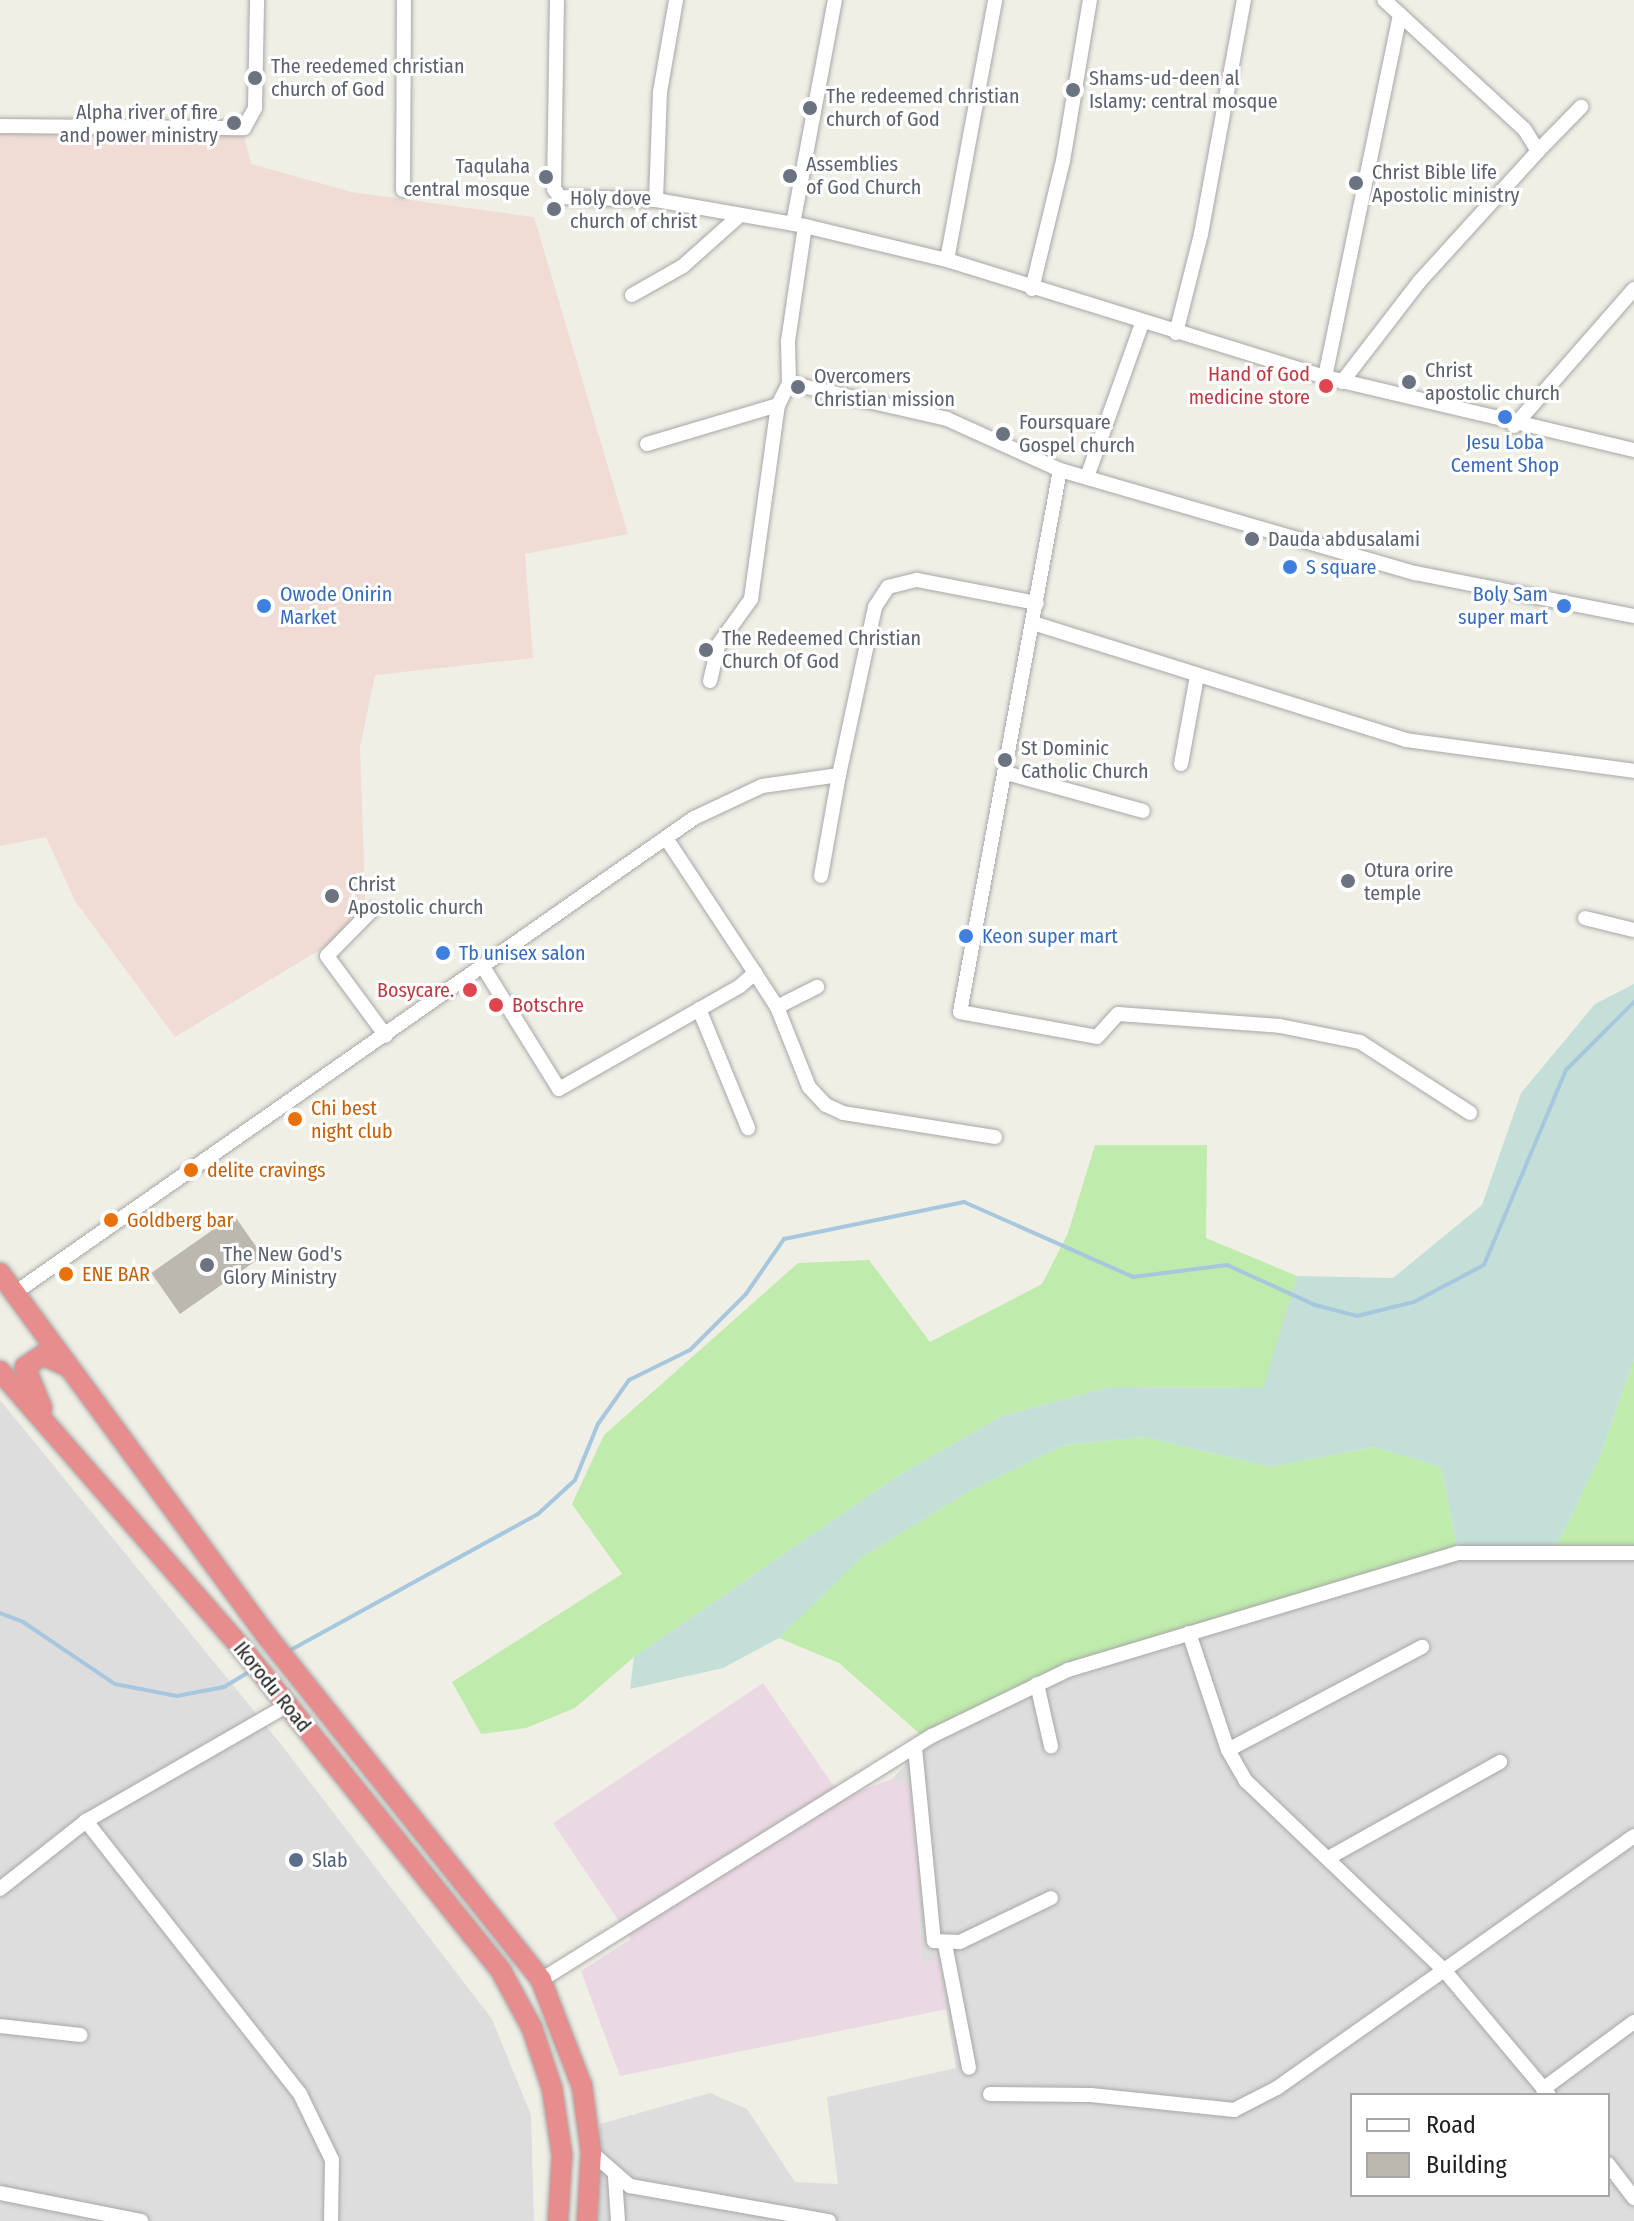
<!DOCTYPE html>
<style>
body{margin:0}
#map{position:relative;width:1634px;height:2221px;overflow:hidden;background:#f0efe6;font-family:"Fira Sans Condensed",sans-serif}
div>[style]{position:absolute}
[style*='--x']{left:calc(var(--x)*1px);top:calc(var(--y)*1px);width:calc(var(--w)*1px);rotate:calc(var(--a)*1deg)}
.residential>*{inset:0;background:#dedddd}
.commercial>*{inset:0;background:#f1dcd5}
.industrial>*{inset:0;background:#ead8e3}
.grass>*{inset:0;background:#bfebac}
.wetland>*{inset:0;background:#c3dfd7}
.stream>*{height:4px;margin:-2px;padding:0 2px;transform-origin:2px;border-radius:2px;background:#a6c7de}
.building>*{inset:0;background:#bdb8af;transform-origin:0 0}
.roads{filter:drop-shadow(0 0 2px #a7a7a7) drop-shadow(0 0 2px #a7a7a7)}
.minor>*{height:14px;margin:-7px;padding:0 7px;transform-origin:7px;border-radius:7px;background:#fff}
.highway>*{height:20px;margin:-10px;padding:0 10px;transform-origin:10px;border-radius:10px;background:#e88d8e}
.dots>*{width:22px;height:22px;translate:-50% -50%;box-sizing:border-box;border:4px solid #fff;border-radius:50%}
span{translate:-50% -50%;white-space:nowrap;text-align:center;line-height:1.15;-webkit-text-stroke:6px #fff;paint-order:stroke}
.worship-label{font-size:20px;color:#5b616d}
.left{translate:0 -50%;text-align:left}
.right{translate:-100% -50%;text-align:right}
.health-label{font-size:20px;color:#be3a42}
.shop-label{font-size:20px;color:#366cbe}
.food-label{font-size:20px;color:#c56008}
.street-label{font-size:20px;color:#202020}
.service-label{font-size:20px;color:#4e5e75}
.legend{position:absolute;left:1350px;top:2093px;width:260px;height:104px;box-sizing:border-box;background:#fff;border:2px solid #a6a6a6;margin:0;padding:10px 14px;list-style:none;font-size:24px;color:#202020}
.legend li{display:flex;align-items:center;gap:16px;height:40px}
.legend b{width:40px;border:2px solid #a6a6a6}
</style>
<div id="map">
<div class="residential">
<div style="clip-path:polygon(0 1400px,280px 1743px,492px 2019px,531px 2115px,534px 2221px,0 2221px)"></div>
<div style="clip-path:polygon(evenodd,1634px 1552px,1634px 2221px,594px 2221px,600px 2124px,710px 2093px,747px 2109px,795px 2182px,838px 2184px,827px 2097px,956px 2068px,938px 1960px,922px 1962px,912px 1786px,892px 1779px,928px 1741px,1049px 1678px,1460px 1561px,1634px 1552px,1352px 2095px,1608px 2095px,1608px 2195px,1352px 2195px,1352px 2095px)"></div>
</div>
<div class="commercial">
<div style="clip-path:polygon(0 126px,244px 135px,251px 164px,352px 192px,534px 217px,628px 534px,525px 554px,533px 658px,375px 675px,360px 747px,366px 922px,175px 1037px,75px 901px,46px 837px,0 846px)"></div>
</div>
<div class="industrial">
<div style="clip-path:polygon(763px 1683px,842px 1798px,892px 1779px,912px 1785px,922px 1962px,938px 1960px,947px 2009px,620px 2076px,581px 1971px,631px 1939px,553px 1823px)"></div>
</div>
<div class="grass">
<div style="clip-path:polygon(1095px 1145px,1207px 1145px,1206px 1238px,1297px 1276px,1264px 1388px,1110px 1387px,1002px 1416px,899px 1475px,634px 1657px,575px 1708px,526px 1728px,481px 1734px,452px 1682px,622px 1574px,572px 1504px,604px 1435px,798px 1263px,869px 1260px,930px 1342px,1042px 1284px,1068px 1233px)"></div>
<div style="clip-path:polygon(1634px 1359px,1634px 1552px,1552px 1556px,1599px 1459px)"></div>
<div style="clip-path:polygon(1145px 1437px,1271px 1467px,1374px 1447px,1441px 1467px,1460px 1561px,1049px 1678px,928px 1741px,839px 1663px,779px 1638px,862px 1557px,973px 1489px,1065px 1445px)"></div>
</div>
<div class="wetland">
<div style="clip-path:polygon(1634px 984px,1634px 1359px,1599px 1459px,1552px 1556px,1460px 1561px,1441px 1467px,1374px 1447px,1271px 1467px,1145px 1437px,1065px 1445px,973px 1489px,862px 1557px,779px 1638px,723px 1668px,630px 1689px,634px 1657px,899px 1475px,1002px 1416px,1110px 1387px,1263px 1388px,1297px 1276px,1393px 1278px,1482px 1205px,1521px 1093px,1595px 1004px)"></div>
</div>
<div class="stream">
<div style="--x:0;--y:1613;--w:25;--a:21"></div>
<div style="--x:23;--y:1622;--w:111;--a:34"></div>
<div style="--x:115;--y:1684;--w:63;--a:11"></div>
<div style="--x:177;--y:1696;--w:48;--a:-10.8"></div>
<div style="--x:224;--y:1687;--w:31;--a:-31"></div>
<div style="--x:287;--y:1652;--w:286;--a:-28.8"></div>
<div style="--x:538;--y:1514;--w:50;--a:-42.6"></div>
<div style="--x:575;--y:1480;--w:61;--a:-67.7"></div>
<div style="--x:598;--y:1424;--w:54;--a:-54.8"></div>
<div style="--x:629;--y:1380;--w:68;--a:-26.2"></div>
<div style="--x:690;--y:1350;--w:79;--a:-45"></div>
<div style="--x:746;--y:1294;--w:67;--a:-55.4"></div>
<div style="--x:784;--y:1239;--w:184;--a:-11.6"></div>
<div style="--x:964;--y:1202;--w:185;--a:23.9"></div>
<div style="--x:1133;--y:1277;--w:95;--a:-7.3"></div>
<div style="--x:1227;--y:1265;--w:97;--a:24.4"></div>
<div style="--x:1315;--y:1305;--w:43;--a:14.7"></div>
<div style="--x:1357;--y:1316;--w:59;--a:-13.8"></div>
<div style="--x:1414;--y:1302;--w:79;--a:-27.9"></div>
<div style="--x:1484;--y:1265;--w:212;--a:-67.2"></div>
<div style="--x:1566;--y:1070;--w:96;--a:-45"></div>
</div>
<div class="building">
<div style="left:234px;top:1215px;width:50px;height:101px;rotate:55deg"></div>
</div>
<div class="roads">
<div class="minor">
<div style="--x:557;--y:0;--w:189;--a:90.9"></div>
<div style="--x:554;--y:189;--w:10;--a:53"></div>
<div style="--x:560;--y:197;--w:96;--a:1.8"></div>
<div style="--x:656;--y:200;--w:151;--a:9.9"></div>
<div style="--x:805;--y:226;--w:146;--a:13.5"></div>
<div style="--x:947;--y:260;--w:396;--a:17.2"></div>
<div style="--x:1325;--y:377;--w:318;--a:13.3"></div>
<div style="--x:0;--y:126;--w:244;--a:0.5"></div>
<div style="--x:244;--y:128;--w:23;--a:-61"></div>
<div style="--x:255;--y:108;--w:108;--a:-88.9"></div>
<div style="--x:1538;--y:151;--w:62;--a:-45.7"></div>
<div style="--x:403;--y:190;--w:190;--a:-89.7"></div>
<div style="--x:656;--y:200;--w:108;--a:-87.9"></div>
<div style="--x:660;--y:92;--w:93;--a:-80.1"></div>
<div style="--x:793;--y:224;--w:228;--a:-79.4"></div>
<div style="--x:947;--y:260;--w:264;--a:-79.5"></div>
<div style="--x:1032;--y:289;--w:132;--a:-76.4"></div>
<div style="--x:1063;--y:161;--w:163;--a:-80.5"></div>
<div style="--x:632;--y:295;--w:59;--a:-29.6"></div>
<div style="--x:683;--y:266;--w:74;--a:-41.7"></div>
<div style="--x:1176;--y:333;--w:102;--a:-75.8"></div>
<div style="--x:1201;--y:234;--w:238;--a:-79.6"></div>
<div style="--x:1325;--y:377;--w:370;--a:-78.3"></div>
<div style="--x:1342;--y:382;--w:126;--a:-52.4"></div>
<div style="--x:1419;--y:282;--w:177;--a:-47.7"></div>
<div style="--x:1538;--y:151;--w:26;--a:-122"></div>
<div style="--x:1524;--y:129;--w:190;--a:-137.3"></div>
<div style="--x:789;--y:383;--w:162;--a:12.8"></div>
<div style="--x:947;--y:419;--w:124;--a:24.3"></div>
<div style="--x:1060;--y:470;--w:370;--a:16.2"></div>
<div style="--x:1415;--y:573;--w:223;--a:11.1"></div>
<div style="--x:1514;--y:426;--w:182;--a:-48.8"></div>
<div style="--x:647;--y:444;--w:137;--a:-16.6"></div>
<div style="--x:1060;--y:470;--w:551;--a:100.45"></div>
<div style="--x:960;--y:1012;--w:139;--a:10.3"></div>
<div style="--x:1097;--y:1037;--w:31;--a:-48"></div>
<div style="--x:1118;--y:1014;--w:162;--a:4.2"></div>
<div style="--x:1280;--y:1026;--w:82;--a:11.3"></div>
<div style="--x:1360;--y:1042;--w:131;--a:32.8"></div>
<div style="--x:1087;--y:477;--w:164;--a:-70.3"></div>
<div style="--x:1033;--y:623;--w:391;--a:17.4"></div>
<div style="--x:1406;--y:740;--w:230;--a:7.7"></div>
<div style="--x:710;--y:681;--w:37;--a:-77"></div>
<div style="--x:718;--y:645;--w:57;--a:-54.3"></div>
<div style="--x:751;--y:599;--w:196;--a:-82.1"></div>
<div style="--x:778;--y:405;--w:25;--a:-63"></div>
<div style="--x:789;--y:383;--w:42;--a:-91.4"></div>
<div style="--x:788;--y:341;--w:116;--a:-81.6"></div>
<div style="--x:1181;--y:764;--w:89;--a:-79.7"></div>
<div style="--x:1006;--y:773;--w:142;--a:15.5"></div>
<div style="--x:821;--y:876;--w:103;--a:-79.9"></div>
<div style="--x:372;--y:910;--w:64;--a:134.4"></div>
<div style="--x:327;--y:956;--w:99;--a:53.6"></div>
<div style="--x:1585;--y:918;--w:50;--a:13.8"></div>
<div style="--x:485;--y:970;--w:140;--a:58.1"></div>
<div style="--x:559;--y:1089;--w:208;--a:-29.6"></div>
<div style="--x:740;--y:986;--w:20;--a:-41"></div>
<div style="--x:755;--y:973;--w:158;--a:-123.4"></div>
<div style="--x:755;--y:973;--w:40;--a:57.1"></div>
<div style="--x:777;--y:1007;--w:86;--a:68.2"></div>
<div style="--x:809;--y:1087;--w:25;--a:47"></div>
<div style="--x:826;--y:1105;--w:19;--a:25"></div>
<div style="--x:843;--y:1113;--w:154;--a:9"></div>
<div style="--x:777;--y:1007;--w:45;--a:-26.6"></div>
<div style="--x:699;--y:1009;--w:129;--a:67.6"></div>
<div style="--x:16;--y:1292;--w:827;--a:-34.96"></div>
<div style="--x:694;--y:818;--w:75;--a:-25.2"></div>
<div style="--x:762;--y:786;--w:78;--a:-8.1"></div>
<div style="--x:839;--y:775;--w:172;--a:-77.9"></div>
<div style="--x:875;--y:607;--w:24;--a:-57"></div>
<div style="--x:888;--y:587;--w:30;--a:-14"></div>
<div style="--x:917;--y:580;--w:122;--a:10.9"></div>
<div style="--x:1189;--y:1633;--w:123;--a:71.6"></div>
<div style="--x:1228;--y:1750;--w:36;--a:60"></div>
<div style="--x:1246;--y:1781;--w:274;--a:43.7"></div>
<div style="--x:1444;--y:1970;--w:163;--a:50"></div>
<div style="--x:1037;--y:1684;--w:64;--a:77.3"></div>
<div style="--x:915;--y:1748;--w:194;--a:84.4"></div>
<div style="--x:934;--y:1941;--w:26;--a:2"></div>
<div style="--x:960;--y:1942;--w:101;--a:-25.8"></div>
<div style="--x:1228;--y:1750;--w:220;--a:-28"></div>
<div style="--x:86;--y:1821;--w:347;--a:51.9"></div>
<div style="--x:300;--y:2094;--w:73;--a:64.1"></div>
<div style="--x:332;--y:2160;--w:61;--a:90.9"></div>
<div style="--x:1330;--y:1857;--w:195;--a:-29.2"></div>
<div style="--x:0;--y:1889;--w:110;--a:-38.3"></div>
<div style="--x:86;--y:1821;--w:220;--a:-29.9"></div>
<div style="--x:945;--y:1944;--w:126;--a:79"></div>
<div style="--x:541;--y:1980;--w:461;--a:-32"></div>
<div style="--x:932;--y:1736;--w:151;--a:-25.9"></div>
<div style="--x:1068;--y:1670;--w:407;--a:-16.7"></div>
<div style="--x:1458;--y:1553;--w:176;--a:0"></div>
<div style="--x:0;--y:2026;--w:81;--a:6.4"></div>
<div style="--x:1543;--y:2089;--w:113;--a:-36.4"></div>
<div style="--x:990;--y:2094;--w:101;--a:0.6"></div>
<div style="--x:1091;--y:2095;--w:144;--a:6"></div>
<div style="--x:1234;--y:2110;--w:48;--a:-27.1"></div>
<div style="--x:1277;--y:2088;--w:437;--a:-35.2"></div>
<div style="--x:591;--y:2152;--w:52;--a:41.1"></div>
<div style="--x:630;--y:2186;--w:202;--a:10"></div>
<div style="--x:1608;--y:2164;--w:43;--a:52.6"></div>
<div style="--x:615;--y:2177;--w:44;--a:86.1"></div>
<div style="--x:0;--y:2193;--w:144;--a:11.2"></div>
</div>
<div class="highway">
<div style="--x:0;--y:1273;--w:449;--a:53.7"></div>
<div style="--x:266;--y:1635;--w:441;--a:51.4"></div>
<div style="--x:541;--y:1980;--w:114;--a:68.9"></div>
<div style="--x:582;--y:2086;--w:67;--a:82.2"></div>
<div style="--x:591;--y:2152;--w:69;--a:93.3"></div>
<div style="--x:0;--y:1371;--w:371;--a:48.9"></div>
<div style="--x:244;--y:1651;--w:410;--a:51.2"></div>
<div style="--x:501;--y:1971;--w:65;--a:61.5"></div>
<div style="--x:532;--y:2028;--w:63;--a:71.6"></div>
<div style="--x:552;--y:2088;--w:68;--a:81.5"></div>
<div style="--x:562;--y:2155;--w:66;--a:93.5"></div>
<div style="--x:42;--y:1408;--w:44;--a:-112.5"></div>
<div style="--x:25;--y:1367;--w:22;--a:-34"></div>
<div style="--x:43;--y:1355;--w:26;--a:25"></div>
</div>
</div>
<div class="dots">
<div style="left:255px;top:78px;background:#6b7280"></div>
<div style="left:1073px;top:90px;background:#6b7280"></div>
<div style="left:810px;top:108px;background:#6b7280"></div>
<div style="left:234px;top:123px;background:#6b7280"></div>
<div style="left:790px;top:176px;background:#6b7280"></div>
<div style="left:546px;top:177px;background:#6b7280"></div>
<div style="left:1356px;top:183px;background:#6b7280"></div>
<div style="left:554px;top:209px;background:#6b7280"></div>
<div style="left:1409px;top:382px;background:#6b7280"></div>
<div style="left:1326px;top:386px;background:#e0444e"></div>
<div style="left:798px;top:387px;background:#6b7280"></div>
<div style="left:1505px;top:417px;background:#3f7fe0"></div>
<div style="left:1003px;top:434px;background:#6b7280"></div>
<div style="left:1252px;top:539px;background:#6b7280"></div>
<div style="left:1290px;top:567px;background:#3f7fe0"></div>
<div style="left:264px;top:606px;background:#3f7fe0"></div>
<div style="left:1564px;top:606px;background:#3f7fe0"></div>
<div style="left:706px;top:650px;background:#6b7280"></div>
<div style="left:1005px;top:760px;background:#6b7280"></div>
<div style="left:1348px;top:881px;background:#6b7280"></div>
<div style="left:332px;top:896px;background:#6b7280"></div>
<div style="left:966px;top:936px;background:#3f7fe0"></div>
<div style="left:443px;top:953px;background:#3f7fe0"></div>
<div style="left:470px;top:990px;background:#e0444e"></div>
<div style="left:496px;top:1005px;background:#e0444e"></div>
<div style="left:295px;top:1119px;background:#e8710a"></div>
<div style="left:191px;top:1170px;background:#e8710a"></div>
<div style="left:111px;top:1220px;background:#e8710a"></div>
<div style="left:207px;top:1265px;background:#6b7280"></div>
<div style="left:66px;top:1274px;background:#e8710a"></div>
<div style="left:296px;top:1860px;background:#5c6f8a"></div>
</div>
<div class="worship-label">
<span class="left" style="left:271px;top:78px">The reedemed christian<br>church of God</span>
<span class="left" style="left:1089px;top:90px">Shams-ud-deen al<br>Islamy: central mosque</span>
<span class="left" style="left:826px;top:108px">The redeemed christian<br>church of God</span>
<span class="right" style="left:218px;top:124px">Alpha river of fire<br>and power ministry</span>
<span class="left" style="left:806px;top:176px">Assemblies<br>of God Church</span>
<span class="right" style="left:530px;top:178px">Taqulaha<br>central mosque</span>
<span class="left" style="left:1372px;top:184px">Christ Bible life<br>Apostolic ministry</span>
<span class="left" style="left:570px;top:210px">Holy dove<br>church of christ</span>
<span class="left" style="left:1425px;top:382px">Christ<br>apostolic church</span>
<span class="left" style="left:814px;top:388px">Overcomers<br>Christian mission</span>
<span class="left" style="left:1019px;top:434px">Foursquare<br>Gospel church</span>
<span class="left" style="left:1268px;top:539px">Dauda abdusalami</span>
<span class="left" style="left:722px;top:650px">The Redeemed Christian<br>Church Of God</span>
<span class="left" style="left:1021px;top:760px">St Dominic<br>Catholic Church</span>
<span class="left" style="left:1364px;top:882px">Otura orire<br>temple</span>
<span class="left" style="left:348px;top:896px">Christ<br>Apostolic church</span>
<span class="left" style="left:223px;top:1266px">The New God's<br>Glory Ministry</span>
</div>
<div class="health-label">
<span class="right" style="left:1310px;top:386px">Hand of God<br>medicine store</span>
<span class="right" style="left:454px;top:990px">Bosycare.</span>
<span class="left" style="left:512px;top:1005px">Botschre</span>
</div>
<div class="shop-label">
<span style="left:1505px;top:454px">Jesu Loba<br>Cement Shop</span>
<span class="left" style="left:1306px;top:567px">S square</span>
<span class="left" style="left:280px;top:606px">Owode Onirin<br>Market</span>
<span class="right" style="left:1548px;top:606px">Boly Sam<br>super mart</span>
<span class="left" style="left:982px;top:936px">Keon super mart</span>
<span class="left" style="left:459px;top:953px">Tb unisex salon</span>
</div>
<div class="food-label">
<span class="left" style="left:311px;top:1120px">Chi best<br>night club</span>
<span class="left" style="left:207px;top:1170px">delite cravings</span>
<span class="left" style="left:127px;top:1220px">Goldberg bar</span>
<span class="left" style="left:82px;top:1274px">ENE BAR</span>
</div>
<div class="street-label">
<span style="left:272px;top:1687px;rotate:51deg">Ikorodu Road</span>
</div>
<div class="service-label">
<span class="left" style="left:312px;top:1860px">Slab</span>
</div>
<ul class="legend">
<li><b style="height:10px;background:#fff"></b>Road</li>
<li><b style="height:22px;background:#bdb8af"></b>Building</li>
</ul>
</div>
